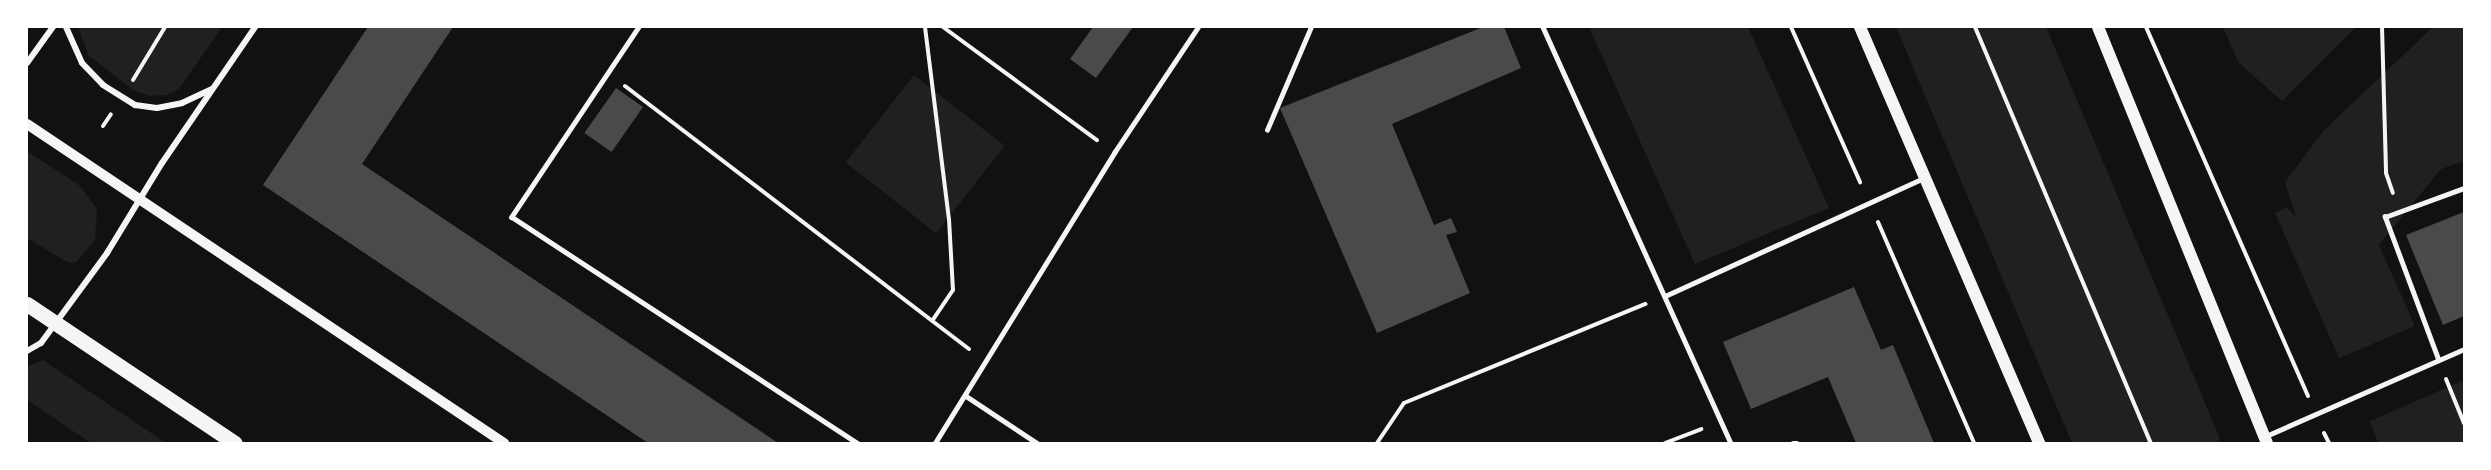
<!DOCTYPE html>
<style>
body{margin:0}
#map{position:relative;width:2491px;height:470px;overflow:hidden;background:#111;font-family:"DejaVu Sans",sans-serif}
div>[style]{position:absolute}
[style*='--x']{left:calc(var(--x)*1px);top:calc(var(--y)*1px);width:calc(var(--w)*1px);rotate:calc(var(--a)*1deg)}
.green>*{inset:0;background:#202020;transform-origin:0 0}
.building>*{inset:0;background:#4a4a4a;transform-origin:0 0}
.path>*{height:4px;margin:-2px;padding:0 2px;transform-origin:2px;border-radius:2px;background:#f5f5f5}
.service>*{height:4.5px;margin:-2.25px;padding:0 2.25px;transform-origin:2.25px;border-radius:2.25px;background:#f5f5f5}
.minor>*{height:6px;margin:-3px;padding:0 3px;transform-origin:3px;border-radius:3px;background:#f5f5f5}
.tertiary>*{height:10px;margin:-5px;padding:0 5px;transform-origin:5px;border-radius:5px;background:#f5f5f5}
.secondary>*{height:12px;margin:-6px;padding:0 6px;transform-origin:6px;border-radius:6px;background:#f5f5f5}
.primary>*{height:15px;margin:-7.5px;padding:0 7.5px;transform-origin:7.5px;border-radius:7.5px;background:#f5f5f5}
span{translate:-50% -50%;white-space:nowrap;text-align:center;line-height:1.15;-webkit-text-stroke:4.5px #fff;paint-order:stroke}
.frame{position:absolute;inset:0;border:28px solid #fff;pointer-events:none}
</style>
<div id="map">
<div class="green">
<div style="clip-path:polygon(78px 27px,222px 27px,179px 89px,167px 95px,149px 96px,133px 90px,89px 56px)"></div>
<div style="clip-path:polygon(1589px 27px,1748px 27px,1829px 208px,1695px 264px)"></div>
<div style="clip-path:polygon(1896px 27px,2046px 27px,2219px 436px,2219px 443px,2072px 443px)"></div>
<div style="clip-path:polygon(2223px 27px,2356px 27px,2282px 101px,2238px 62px)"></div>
<div style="clip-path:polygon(2433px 27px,2464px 27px,2464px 161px,2441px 169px,2379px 245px,2415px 326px,2339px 358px,2275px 213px,2287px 207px,2296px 217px,2285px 182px,2324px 130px)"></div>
<div style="left:914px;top:75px;width:115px;height:111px;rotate:38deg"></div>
<div style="clip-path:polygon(27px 151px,79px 185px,97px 209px,95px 240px,75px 263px,67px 262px,27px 238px)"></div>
<div style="clip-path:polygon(43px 360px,166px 443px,91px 443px,27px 400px,27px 367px)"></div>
<div style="clip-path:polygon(2464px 380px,2464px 443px,2378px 443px,2370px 421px)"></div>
</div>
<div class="building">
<div style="clip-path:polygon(368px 27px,453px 27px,362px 164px,778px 443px,648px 443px,263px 185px)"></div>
<div style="clip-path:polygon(1093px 27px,1133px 27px,1096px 78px,1070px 59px)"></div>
<div style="clip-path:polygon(1483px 27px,1504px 27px,1521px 68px,1392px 124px,1434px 225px,1451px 218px,1457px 232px,1446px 235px,1470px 293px,1377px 333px,1280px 108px)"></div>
<div style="left:616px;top:88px;width:33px;height:55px;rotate:35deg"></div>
<div style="clip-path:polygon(2464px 212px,2464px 316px,2443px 325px,2406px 235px)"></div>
<div style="clip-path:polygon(1854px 287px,1881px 350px,1893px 345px,1934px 443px,1856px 443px,1828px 377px,1751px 409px,1723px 342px)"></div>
</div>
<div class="path">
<div style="--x:925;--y:27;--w:193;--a:82.9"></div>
<div style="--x:949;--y:219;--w:71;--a:86.8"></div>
<div style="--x:953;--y:290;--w:37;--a:124"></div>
<div style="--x:943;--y:27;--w:191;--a:36.3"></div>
<div style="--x:1791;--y:27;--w:170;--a:66"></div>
<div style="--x:1975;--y:27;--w:452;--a:67.1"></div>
<div style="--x:2146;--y:27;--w:403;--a:66.3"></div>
<div style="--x:2382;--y:27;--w:146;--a:88.4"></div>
<div style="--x:2386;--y:173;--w:21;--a:71"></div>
<div style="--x:133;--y:80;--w:62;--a:-58.9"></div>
<div style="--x:625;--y:86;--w:433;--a:37.4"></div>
<div style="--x:103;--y:126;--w:14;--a:-56"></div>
<div style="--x:1878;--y:222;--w:241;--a:66.5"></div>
<div style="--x:2446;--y:379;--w:48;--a:67.8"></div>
<div style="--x:2324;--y:433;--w:11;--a:63"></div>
<div style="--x:1377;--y:443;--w:48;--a:-56"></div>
<div style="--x:1404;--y:403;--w:261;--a:-22.3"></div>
<div style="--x:1665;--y:443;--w:39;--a:-21"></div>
</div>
<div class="service">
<div style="--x:639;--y:27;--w:229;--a:123.8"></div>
<div style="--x:512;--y:217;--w:413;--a:33.2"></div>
<div style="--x:1543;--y:27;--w:457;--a:65.7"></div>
<div style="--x:1267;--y:130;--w:112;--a:-66.9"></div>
<div style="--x:1665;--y:296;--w:285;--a:-24.5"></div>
<div style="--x:2438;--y:359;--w:152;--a:-110.5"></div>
<div style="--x:2385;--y:217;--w:84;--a:-20.2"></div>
<div style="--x:966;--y:396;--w:85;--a:33.5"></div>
<div style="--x:2266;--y:436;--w:216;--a:-23.7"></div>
<div style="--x:935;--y:443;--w:341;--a:-58.3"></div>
<div style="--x:1114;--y:153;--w:151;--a:-56.3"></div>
<div style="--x:1793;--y:443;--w:4;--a:0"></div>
</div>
<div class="minor">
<div style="--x:66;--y:27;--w:39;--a:66"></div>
<div style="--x:82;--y:63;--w:30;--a:46"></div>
<div style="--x:103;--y:85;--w:38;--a:32"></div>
<div style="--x:135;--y:105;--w:22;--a:8"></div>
<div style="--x:157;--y:108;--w:25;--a:-11"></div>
<div style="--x:182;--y:103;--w:33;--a:-25"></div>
<div style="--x:27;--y:63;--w:44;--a:-54.2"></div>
<div style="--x:27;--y:351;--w:16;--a:-30"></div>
<div style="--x:41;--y:343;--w:112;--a:-53.7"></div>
<div style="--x:107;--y:253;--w:105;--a:-58.6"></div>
<div style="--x:162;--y:163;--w:165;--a:-55.6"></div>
</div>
<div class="tertiary">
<div style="--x:27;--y:124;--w:574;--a:33.77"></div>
</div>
<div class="secondary">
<div style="--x:1860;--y:27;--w:453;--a:66.7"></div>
<div style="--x:2098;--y:27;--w:449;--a:67.9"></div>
</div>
<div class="primary">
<div style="--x:27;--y:304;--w:250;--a:33.8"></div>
</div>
<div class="frame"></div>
</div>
